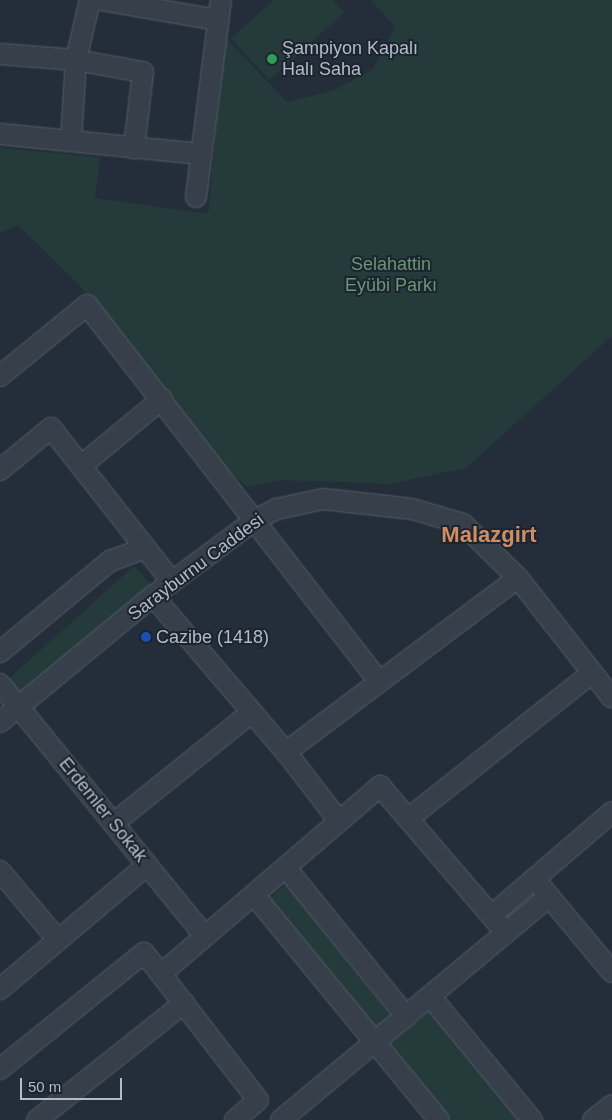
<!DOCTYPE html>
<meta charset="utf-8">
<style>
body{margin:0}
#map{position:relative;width:612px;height:1120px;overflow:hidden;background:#232e3a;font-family:Helvetica,sans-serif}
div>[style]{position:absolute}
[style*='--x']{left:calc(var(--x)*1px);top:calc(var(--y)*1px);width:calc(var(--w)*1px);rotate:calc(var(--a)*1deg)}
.green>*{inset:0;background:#253a3b;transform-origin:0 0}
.roads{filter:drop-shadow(0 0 1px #555e68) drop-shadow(0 0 1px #555e68)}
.minor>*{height:20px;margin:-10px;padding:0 10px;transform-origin:10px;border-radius:10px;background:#37404a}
.dots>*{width:14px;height:14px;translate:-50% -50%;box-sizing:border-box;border:2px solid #1c252f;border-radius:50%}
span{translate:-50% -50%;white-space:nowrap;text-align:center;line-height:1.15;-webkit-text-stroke:4px #1c252f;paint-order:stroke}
.poi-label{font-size:18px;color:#b2bbc6}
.left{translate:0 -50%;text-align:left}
.park-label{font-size:18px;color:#6a9672}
.street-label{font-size:18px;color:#b2bbc6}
.district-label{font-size:22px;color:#cf8d65;font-weight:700}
.scale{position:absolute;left:20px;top:1078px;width:102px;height:22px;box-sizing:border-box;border:2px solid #b2bbc6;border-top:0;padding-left:6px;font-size:15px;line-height:18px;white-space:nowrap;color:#b2bbc6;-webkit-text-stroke:4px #1c252f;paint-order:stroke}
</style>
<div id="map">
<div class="green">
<div style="clip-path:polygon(274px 0,333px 0,344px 13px,269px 80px,231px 38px)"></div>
<div style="clip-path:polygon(371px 0,612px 0,612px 336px,466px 468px,390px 484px,281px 480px,247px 487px,228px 470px,81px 287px,18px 225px,0 233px,0 148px,100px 157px,95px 198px,208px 214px,225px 37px,287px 102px,335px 90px,373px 69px,395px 27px)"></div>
<div style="left:134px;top:566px;width:27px;height:171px;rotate:48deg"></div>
<div style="left:287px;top:884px;width:170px;height:23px;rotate:52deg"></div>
<div style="clip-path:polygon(433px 1009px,523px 1120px,451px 1120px,390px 1043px)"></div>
</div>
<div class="roads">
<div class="minor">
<div style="--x:102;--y:0;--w:118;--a:9.8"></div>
<div style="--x:0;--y:54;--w:76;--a:4.5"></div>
<div style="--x:76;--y:60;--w:62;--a:-76.9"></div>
<div style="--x:0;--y:134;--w:202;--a:5.7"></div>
<div style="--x:71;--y:141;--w:81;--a:-86.5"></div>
<div style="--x:76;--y:60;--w:68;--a:10.2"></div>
<div style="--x:143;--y:72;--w:77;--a:96.8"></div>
<div style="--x:196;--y:197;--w:199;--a:-82.8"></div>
<div style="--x:0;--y:376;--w:112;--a:-39.2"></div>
<div style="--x:87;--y:305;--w:477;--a:52.2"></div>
<div style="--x:81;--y:466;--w:105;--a:-39.6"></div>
<div style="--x:0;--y:470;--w:66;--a:-39.5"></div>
<div style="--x:51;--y:428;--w:196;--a:51.8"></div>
<div style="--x:153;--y:596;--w:205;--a:49.6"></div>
<div style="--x:286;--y:752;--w:290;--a:-36.9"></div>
<div style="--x:0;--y:652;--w:143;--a:-39.6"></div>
<div style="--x:110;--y:561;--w:38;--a:-20"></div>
<div style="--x:0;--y:684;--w:325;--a:50.9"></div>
<div style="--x:0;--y:722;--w:198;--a:-39.5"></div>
<div style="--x:153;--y:596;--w:127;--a:-36.7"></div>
<div style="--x:255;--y:520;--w:25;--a:-27"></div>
<div style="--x:277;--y:509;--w:47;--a:-12.3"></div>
<div style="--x:323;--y:499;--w:90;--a:6.4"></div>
<div style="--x:412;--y:509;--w:53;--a:16.4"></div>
<div style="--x:463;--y:524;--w:77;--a:44.5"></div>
<div style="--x:518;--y:578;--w:152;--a:51.9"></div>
<div style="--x:286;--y:752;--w:87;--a:52.5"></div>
<div style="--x:409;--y:818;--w:233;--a:-38.4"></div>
<div style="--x:114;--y:823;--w:177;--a:-38.8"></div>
<div style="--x:286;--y:868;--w:191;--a:51"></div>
<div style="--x:0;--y:871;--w:90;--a:50"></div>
<div style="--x:542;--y:888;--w:109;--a:50.2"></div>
<div style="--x:254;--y:895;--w:291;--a:50.6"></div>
<div style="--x:492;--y:915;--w:158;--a:-40.6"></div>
<div style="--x:0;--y:989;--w:192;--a:-40.1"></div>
<div style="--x:430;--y:996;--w:161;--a:50.6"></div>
<div style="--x:0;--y:1069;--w:185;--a:-38.9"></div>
<div style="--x:144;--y:953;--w:27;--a:51"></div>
<div style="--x:37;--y:1120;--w:188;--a:-38.5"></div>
<div style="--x:235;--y:1120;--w:30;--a:-41"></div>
<div style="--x:258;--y:1100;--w:159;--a:-127.6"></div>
<div style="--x:161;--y:974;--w:289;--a:-40.6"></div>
<div style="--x:380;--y:786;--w:192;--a:49.4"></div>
<div style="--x:281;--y:1120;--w:349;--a:-39.8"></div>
<div style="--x:593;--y:1120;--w:24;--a:-38"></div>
</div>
</div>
<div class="dots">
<div style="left:272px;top:59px;background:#2e9e5b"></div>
<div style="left:146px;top:637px;background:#1a4fb4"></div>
</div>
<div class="poi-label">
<span class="left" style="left:282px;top:59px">Şampiyon Kapalı<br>Halı Saha</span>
<span class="left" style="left:156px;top:637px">Cazibe (1418)</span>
</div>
<div class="park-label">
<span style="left:391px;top:275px">Selahattin<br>Eyübi Parkı</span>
</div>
<div class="street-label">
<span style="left:196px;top:567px;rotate:-37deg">Sarayburnu Caddesi</span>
<span style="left:103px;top:810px;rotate:51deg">Erdemler Sokak</span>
</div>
<div class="district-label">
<span style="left:489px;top:535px">Malazgirt</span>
</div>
<div class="scale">50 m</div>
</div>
